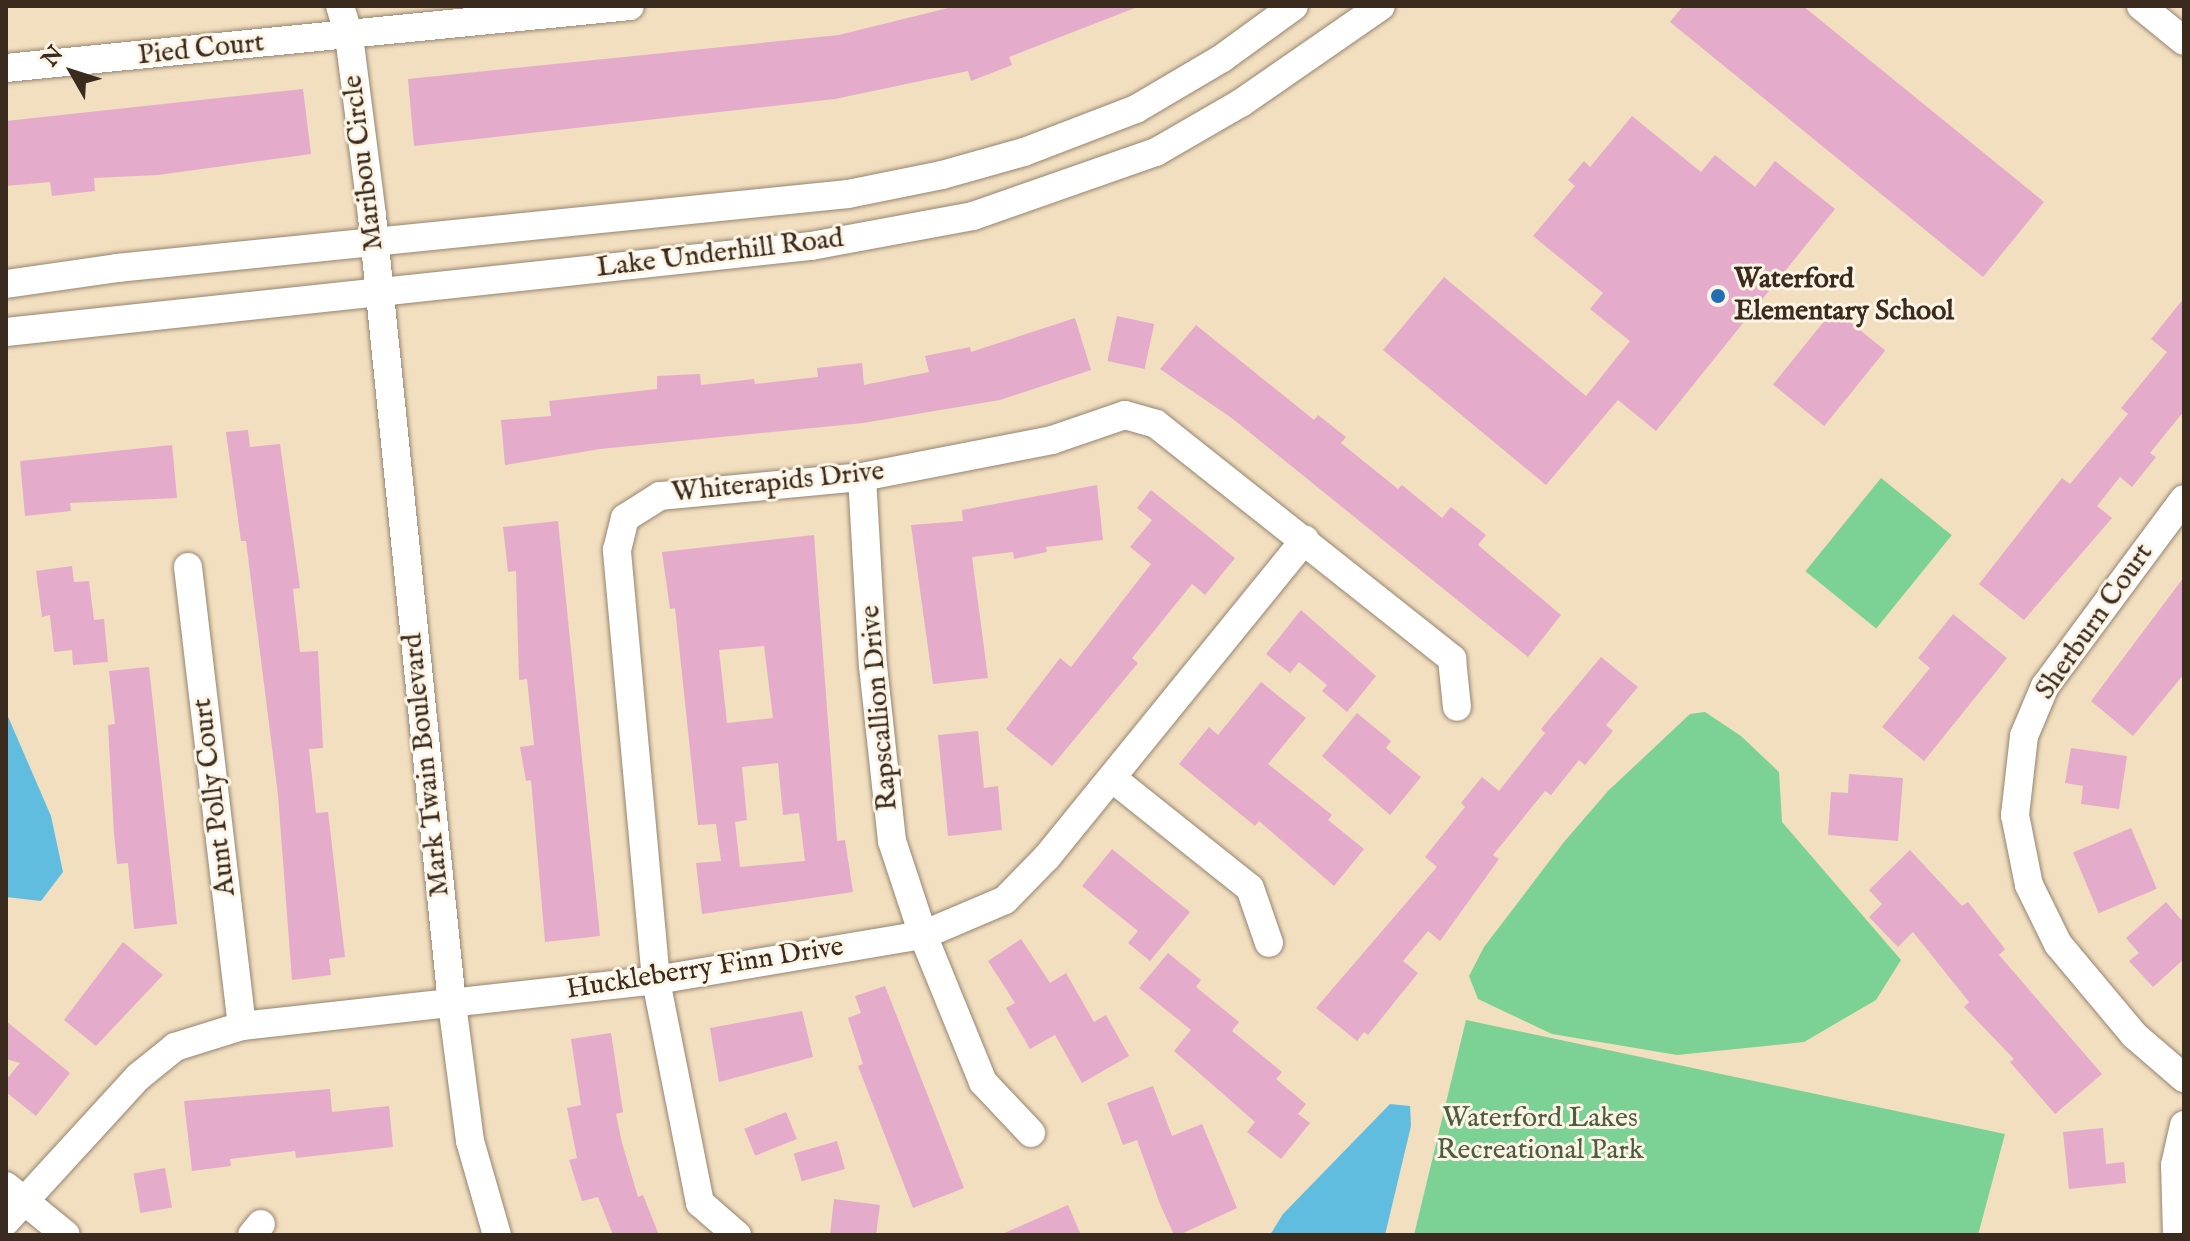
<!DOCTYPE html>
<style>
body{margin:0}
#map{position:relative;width:2190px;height:1241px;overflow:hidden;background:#f2dfc0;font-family:"IM FELL English",serif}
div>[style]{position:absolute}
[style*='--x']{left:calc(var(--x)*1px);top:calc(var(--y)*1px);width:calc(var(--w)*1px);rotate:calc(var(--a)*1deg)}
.green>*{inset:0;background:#7cd195;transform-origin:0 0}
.water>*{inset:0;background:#61bddf}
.building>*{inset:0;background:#e4abca;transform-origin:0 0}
.roads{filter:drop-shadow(0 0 2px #96846f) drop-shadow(0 0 2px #96846f)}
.minor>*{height:28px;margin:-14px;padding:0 14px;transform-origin:14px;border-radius:14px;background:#fff}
.dots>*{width:22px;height:22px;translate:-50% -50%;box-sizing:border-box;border:4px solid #fcf5e5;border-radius:50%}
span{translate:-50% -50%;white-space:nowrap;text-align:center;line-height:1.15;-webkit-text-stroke:6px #fcf5e5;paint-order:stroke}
.street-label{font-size:28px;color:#3b2a1e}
.poi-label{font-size:28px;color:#3b2a1e;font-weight:700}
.left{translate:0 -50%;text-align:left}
.park-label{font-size:28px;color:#4e5c42}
.frame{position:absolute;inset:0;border:8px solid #3b2a1e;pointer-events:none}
.north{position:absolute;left:32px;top:32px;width:80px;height:80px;-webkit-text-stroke:6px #fcf5e5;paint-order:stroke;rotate:309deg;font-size:22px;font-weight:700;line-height:32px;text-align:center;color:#3b2a1e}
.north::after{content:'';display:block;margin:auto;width:28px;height:36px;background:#3b2a1e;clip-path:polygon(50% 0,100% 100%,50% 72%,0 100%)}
</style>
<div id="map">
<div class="green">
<div style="left:1881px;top:478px;width:91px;height:120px;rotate:39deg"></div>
<div style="clip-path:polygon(1705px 712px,1741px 736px,1779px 772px,1782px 822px,1901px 960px,1876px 1000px,1804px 1042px,1677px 1055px,1552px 1034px,1478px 999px,1469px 976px,1484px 947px,1564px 842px,1608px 791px,1690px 714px)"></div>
<div style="clip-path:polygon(1466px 1020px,2005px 1134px,1978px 1235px,1414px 1235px)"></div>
</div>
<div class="water">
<div style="clip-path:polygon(6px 712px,51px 816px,63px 872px,41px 901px,6px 897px)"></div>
<div style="clip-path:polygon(1390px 1104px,1410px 1106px,1411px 1126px,1385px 1235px,1270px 1235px,1283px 1214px)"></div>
</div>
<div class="building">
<div style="clip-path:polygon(956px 6px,1140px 6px,1009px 57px,1012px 65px,971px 81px,968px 71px,835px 99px,414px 146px,408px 79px,839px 35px)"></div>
<div style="clip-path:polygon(1683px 6px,1803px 6px,2044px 202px,1983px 277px,1670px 22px)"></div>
<div style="clip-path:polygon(303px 89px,311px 154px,158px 175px,94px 178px,95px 191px,52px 196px,50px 182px,6px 186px,6px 121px)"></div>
<div style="clip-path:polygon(1632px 116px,1701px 172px,1715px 155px,1755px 187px,1775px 161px,1835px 209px,1656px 431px,1618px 400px,1546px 485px,1383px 350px,1444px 277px,1586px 396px,1630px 341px,1590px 309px,1603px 293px,1533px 236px,1575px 186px,1568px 180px,1584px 161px,1590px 167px)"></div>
<div style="clip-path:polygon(2184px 298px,2184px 411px,2150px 453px,2156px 457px,2132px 487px,2120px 477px,2097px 506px,2112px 518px,2024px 620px,1979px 584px,2062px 478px,2070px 484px,2128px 414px,2121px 408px,2167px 352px,2151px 339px)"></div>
<div style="left:1834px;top:309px;width:66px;height:97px;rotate:39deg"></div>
<div style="left:1117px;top:316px;width:38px;height:46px;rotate:12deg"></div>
<div style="clip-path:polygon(1075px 318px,1091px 370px,1000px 400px,863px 423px,600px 449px,505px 465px,501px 420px,551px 416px,549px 401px,657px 389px,657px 376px,700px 374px,701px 385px,754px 379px,755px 384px,818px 377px,817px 368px,862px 363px,864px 385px,929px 372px,925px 356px,970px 347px,971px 352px)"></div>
<div style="clip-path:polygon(1196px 325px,1314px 420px,1318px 415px,1346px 437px,1341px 443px,1398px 489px,1402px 485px,1442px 518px,1451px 507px,1486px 535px,1478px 545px,1561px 615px,1528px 657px,1233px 419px,1160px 369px)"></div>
<div style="clip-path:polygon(248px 430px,250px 447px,280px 444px,300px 588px,293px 589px,300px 652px,318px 651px,323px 748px,309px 749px,316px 813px,328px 812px,345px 957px,329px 959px,331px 975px,292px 980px,278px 795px,246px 541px,241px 541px,226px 432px)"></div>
<div style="clip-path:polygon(172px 445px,177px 498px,70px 503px,71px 511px,25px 516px,20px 461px)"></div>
<div style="clip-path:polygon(1097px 485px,1103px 540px,1046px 547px,1047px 552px,1014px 559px,1013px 552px,972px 557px,988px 678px,933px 684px,911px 525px,963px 521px,962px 510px)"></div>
<div style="clip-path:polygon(1151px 490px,1235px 558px,1205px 595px,1192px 584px,1132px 658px,1138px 663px,1052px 766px,1006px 729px,1060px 658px,1071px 667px,1151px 564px,1130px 547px,1152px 520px,1137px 508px)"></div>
<div style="clip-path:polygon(558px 521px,600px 936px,545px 942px,531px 780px,526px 781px,520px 747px,534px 745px,527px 679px,519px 680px,516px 571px,508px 572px,503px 527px)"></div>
<div style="clip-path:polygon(evenodd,814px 535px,837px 841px,845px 840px,853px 892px,702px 914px,696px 863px,721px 861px,716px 824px,698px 825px,675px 608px,670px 609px,662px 552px,814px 535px,764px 646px,773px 718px,727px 723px,719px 650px,764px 646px,814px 535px,778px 763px,783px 815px,799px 813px,805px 861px,740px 867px,735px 822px,747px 820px,742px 767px,778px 763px)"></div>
<div style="clip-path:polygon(72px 566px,74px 582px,89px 581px,94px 620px,104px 619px,108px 662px,73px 665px,72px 650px,54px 652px,50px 615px,42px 617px,36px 571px)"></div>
<div style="clip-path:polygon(2184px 577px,2184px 674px,2133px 736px,2091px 701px)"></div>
<div style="clip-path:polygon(1301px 610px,1376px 676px,1347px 712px,1322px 691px,1327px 685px,1299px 662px,1290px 673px,1266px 654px)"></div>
<div style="clip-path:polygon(1953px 614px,2007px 658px,1924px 761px,1882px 727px,1930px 668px,1918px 658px)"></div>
<div style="clip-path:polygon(1601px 657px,1638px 687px,1606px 725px,1613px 731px,1585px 765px,1579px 760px,1551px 795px,1545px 791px,1493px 855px,1499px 859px,1440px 941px,1428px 931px,1403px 961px,1418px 973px,1368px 1035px,1364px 1032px,1357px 1041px,1316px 1008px,1437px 867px,1425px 857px,1465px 807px,1461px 803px,1482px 777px,1499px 791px,1545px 733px,1541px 729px)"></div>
<div style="clip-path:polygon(149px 667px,177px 924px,134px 929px,128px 863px,117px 864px,114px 833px,108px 725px,115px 724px,109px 671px)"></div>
<div style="clip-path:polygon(1261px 682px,1306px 718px,1268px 764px,1332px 815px,1328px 820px,1364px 849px,1334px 886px,1259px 821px,1255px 826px,1179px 764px,1209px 727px,1218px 735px)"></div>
<div style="clip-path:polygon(1357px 713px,1391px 741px,1386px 748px,1421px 777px,1390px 815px,1322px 756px)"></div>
<div style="clip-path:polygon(978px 731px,984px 788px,998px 786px,1002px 830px,948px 836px,938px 735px)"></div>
<div style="clip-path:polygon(2071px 748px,2127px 756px,2119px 809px,2081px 804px,2083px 786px,2065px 783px)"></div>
<div style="clip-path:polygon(1849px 774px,1903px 778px,1898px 841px,1828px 835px,1831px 792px,1848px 793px)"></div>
<div style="left:2131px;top:828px;width:66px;height:63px;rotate:67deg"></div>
<div style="clip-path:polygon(1112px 849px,1190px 912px,1150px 961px,1128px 943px,1138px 931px,1082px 886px)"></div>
<div style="clip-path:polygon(1910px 850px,1962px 906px,1968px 902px,2005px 949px,1999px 955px,2102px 1074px,2055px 1114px,2010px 1062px,2014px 1059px,1964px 1007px,1969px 1002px,1913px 932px,1898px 947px,1869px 917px,1882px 904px,1869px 890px)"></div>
<div style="clip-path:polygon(2166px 902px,2184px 923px,2184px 959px,2153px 987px,2129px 961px,2139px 953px,2126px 938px)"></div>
<div style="clip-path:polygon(1021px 939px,1050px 983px,1066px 973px,1094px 1022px,1106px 1015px,1129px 1056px,1082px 1083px,1055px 1035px,1030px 1049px,1006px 1008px,1015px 1003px,988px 961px)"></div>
<div style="clip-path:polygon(123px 942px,163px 975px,96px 1046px,64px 1020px)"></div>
<div style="clip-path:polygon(1168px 953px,1201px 980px,1196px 987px,1239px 1022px,1232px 1031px,1282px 1072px,1276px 1079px,1306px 1104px,1298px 1114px,1310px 1123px,1281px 1159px,1247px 1132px,1255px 1122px,1174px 1051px,1191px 1030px,1139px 988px)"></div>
<div style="clip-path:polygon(885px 986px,964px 1188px,913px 1208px,858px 1066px,863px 1064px,848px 1018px,861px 1013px,855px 996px)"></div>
<div style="clip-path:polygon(802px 1011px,813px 1057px,719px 1082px,710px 1028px)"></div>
<div style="clip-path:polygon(6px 1021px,70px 1073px,36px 1116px,6px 1092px,6px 1080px,20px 1063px,6px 1059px)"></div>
<div style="clip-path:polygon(611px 1033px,623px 1112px,616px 1114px,622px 1143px,638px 1197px,643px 1195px,659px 1235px,613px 1235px,598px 1197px,582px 1201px,569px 1160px,577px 1158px,567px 1108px,581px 1105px,571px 1039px)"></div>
<div style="clip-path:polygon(1153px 1086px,1172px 1136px,1202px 1124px,1237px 1208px,1179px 1235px,1174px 1235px,1160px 1204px,1137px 1140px,1123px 1145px,1107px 1103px)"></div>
<div style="clip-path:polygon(330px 1089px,332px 1112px,389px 1106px,393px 1147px,296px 1158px,295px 1151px,230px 1159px,231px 1166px,192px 1171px,184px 1101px)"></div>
<div style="left:786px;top:1112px;width:29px;height:45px;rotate:68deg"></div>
<div style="clip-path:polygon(2103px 1128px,2106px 1164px,2124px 1162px,2126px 1183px,2069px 1189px,2063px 1132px)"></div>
<div style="left:837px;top:1141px;width:29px;height:45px;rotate:74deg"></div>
<div style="left:165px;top:1168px;width:40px;height:32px;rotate:80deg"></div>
<div style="clip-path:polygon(834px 1199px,880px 1205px,876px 1235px,830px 1235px)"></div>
<div style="clip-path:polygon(1068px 1205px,1081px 1235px,1000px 1235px)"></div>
</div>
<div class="roads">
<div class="minor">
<div style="--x:340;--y:6;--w:31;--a:73"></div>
<div style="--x:349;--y:36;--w:181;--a:82.7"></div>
<div style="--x:372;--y:216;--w:792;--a:84.2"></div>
<div style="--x:452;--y:1004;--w:138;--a:82.5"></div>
<div style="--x:470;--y:1141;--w:98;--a:74"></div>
<div style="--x:2141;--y:6;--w:55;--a:39.1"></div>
<div style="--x:6;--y:68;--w:627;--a:-5.67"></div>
<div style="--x:6;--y:284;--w:112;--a:-8.2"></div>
<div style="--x:117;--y:268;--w:735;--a:-5.78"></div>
<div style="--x:848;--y:194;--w:96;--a:-11.4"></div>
<div style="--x:942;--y:175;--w:85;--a:-15.7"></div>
<div style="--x:1024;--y:152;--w:120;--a:-21"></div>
<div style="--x:1136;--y:109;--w:99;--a:-30.5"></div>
<div style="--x:1221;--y:59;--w:90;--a:-36"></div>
<div style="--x:6;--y:332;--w:810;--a:-6.1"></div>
<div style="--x:811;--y:246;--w:165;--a:-10.5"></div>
<div style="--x:973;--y:216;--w:194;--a:-19.3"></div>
<div style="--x:1156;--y:152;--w:98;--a:-30"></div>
<div style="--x:1241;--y:103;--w:170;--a:-34.7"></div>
<div style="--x:862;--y:477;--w:189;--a:86.7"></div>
<div style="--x:873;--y:666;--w:176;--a:83.8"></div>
<div style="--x:892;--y:841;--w:99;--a:71.7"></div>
<div style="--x:923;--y:935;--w:159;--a:67.8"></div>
<div style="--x:983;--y:1082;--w:70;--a:46.7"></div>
<div style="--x:2184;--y:499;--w:233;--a:126.6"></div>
<div style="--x:2045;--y:686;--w:54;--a:112.8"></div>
<div style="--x:2024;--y:736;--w:80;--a:96.5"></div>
<div style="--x:2015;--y:815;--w:71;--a:78.7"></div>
<div style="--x:2029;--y:885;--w:66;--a:63.8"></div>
<div style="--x:2058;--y:944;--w:119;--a:50.1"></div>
<div style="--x:2134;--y:1035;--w:66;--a:40.7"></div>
<div style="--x:188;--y:567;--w:462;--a:83.3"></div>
<div style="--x:1112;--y:778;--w:176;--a:38.6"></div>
<div style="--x:1250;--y:888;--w:58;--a:70.9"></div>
<div style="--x:6;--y:1186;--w:77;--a:39.2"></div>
<div style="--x:6;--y:1221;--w:195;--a:-47.5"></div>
<div style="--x:138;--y:1077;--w:48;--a:-39"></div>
<div style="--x:175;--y:1047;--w:70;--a:-17.4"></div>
<div style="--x:242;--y:1026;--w:417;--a:-6.3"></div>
<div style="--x:656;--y:980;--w:271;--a:-9.6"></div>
<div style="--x:923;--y:935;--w:89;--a:-23.1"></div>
<div style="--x:1005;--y:900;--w:60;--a:-45.7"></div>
<div style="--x:1047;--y:857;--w:409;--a:-50.9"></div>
<div style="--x:252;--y:1235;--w:14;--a:-51"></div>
<div style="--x:737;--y:1235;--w:49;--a:-139.1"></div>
<div style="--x:700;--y:1203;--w:227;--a:-101.2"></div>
<div style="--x:656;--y:980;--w:432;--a:-95.2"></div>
<div style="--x:617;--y:550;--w:33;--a:-76"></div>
<div style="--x:625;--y:518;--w:41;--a:-32.2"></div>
<div style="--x:660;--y:496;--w:203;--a:-5.4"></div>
<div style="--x:862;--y:477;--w:194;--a:-11"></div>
<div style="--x:1052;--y:440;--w:77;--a:-18.9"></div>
<div style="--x:1125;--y:415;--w:32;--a:16"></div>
<div style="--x:1156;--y:424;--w:378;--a:38.4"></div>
<div style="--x:1452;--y:659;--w:48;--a:84.1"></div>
<div style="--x:2177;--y:1235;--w:70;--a:-91.6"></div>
<div style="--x:2175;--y:1165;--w:41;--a:-77.3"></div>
</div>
</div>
<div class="dots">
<div style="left:1718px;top:296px;background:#1f6fb2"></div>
</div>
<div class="street-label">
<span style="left:201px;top:50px;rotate:-6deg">Pied Court</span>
<span style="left:364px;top:163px;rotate:-97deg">Maribou Circle</span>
<span style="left:720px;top:254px;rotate:-7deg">Lake Underhill Road</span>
<span style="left:778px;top:483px;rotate:-6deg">Whiterapids Drive</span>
<span style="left:2095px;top:622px;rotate:-55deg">Sherburn Court</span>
<span style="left:880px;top:708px;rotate:-95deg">Rapscallion Drive</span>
<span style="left:427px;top:765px;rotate:-96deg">Mark Twain Boulevard</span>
<span style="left:215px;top:797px;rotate:-97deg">Aunt Polly Court</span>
<span style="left:705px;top:969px;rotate:-9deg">Huckleberry Finn Drive</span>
</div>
<div class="poi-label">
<span class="left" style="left:1734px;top:296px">Waterford<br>Elementary School</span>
</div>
<div class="park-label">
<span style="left:1540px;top:1135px">Waterford Lakes<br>Recreational Park</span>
</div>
<div class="frame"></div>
<div class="north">N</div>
</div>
